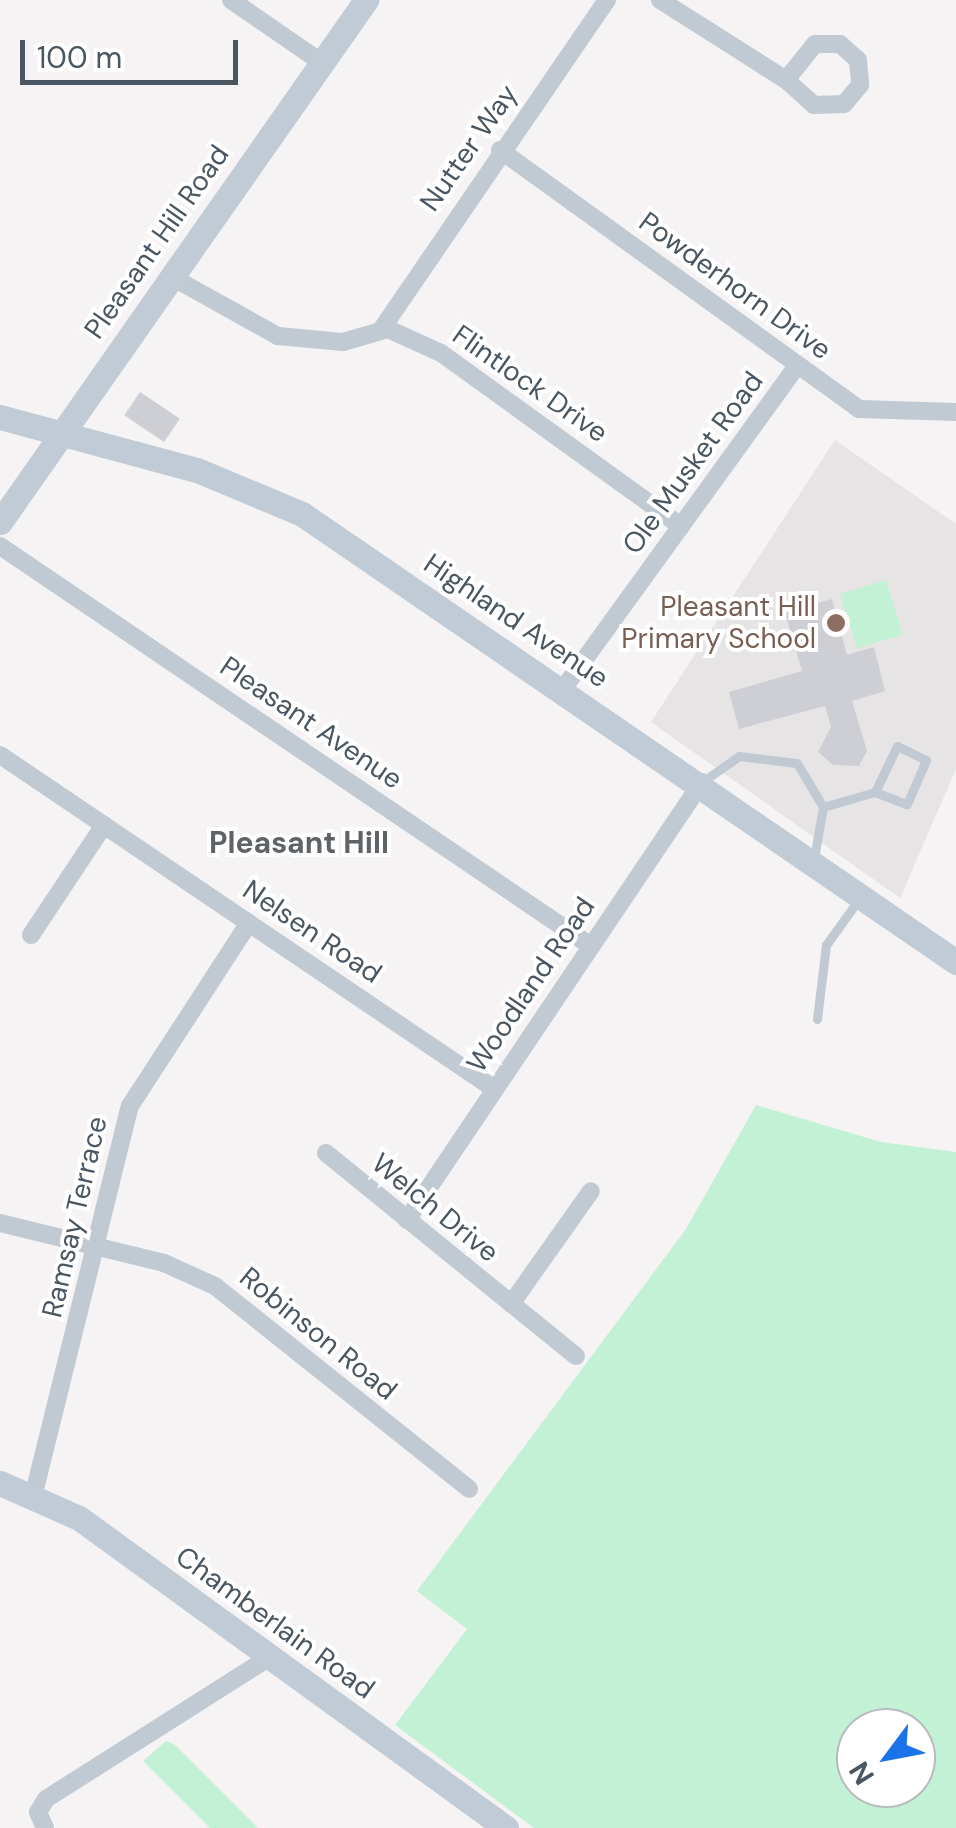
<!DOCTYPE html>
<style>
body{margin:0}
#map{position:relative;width:956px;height:1828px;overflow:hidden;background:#f5f3f3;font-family:"DM Sans",sans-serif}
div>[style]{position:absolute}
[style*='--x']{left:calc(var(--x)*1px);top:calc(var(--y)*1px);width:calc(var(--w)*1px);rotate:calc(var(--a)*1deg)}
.education>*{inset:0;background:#e6e4e5}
.green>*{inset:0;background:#c3f1d5;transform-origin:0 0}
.building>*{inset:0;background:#cdcfd5;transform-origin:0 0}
.lane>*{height:9px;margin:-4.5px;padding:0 4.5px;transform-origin:4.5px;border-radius:4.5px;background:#c1cad2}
.street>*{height:18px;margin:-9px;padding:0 9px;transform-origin:9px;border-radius:9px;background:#c1cad2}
.secondary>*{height:25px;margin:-12.5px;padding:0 12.5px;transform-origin:12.5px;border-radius:12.5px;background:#c1cbd6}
.dots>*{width:28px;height:28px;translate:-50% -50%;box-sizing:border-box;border:5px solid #fff;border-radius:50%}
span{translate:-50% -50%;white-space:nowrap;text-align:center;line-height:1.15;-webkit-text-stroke:8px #fff;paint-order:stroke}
.street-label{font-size:28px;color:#4a5661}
.education-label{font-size:28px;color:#785e54}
.right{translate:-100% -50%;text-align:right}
.neighbourhood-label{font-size:30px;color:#5f6368;font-weight:700}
.north{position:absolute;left:836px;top:1708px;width:100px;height:100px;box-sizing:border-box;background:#fff;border:2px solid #b7bbc0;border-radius:50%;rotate:238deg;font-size:28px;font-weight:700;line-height:40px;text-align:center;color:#4a5661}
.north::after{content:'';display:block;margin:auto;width:35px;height:45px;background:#1a73e8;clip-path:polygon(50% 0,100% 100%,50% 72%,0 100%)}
.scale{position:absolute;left:20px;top:40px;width:218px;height:45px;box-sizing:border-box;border:5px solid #4a5661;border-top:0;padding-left:12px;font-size:30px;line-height:35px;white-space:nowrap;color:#4a5661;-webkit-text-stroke:8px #fff;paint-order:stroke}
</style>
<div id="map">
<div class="education">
<div style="clip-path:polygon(835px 440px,956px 524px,956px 769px,900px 898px,651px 722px)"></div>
</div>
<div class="green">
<div style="left:886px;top:580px;width:57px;height:48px;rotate:73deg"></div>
<div style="clip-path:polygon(evenodd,756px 1105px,881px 1142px,956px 1152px,956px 1828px,534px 1828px,395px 1725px,467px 1629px,417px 1591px,686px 1229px,756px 1105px,856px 1728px,916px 1728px,916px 1788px,856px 1788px,856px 1728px)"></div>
<div style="clip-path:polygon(166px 1741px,175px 1745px,258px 1828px,210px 1828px,143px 1761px)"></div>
</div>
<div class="building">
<div style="left:140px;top:392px;width:48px;height:28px;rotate:34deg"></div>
<div style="clip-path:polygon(832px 599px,847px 655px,874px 647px,885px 691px,852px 701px,867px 751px,859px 766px,833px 765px,818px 752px,831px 727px,825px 706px,739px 729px,729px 692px,802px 671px,785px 613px)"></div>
</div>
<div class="lane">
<div style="--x:702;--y:782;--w:45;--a:-35.1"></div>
<div style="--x:739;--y:756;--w:58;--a:6.9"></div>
<div style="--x:797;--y:763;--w:51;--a:59.4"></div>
<div style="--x:823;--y:807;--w:52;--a:100"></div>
<div style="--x:823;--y:807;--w:54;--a:-16.1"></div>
<div style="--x:875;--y:792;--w:34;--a:21"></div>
<div style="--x:907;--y:804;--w:48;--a:-66.6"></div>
<div style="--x:926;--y:760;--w:32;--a:-154"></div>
<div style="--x:897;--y:746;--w:51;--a:115.6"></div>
<div style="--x:817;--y:1019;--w:75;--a:-83.1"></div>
<div style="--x:826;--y:945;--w:57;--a:-54.3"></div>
</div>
<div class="street">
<div style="--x:231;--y:0;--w:109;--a:34.6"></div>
<div style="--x:660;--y:0;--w:149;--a:32.4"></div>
<div style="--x:815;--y:44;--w:25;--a:0"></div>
<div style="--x:840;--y:44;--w:24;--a:42"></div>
<div style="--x:858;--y:60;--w:25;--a:85"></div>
<div style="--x:860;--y:85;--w:25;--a:130"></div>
<div style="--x:844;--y:104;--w:30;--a:178"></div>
<div style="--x:814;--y:105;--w:38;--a:-138"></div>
<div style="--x:786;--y:80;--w:46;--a:-51.1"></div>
<div style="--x:500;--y:150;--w:443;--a:35.8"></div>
<div style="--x:859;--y:409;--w:97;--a:1.8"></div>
<div style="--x:170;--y:276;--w:124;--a:29.1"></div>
<div style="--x:278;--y:336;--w:65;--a:5.3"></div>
<div style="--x:343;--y:342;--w:47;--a:-16.1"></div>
<div style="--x:388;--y:329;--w:58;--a:24.4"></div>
<div style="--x:441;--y:353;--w:296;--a:35.8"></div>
<div style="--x:381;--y:330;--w:400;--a:-55.6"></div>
<div style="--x:0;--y:546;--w:714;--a:34.09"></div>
<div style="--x:563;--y:689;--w:399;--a:-54.1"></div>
<div style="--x:0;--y:755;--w:595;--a:34.04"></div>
<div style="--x:31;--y:935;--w:132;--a:-56.4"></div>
<div style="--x:326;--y:1153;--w:322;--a:39.1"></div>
<div style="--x:407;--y:1220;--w:528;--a:-56.04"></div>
<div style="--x:0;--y:1223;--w:169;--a:13.7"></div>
<div style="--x:164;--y:1263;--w:56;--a:24.3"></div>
<div style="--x:215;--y:1286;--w:325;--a:38.6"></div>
<div style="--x:511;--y:1304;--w:138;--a:-54.7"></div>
<div style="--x:34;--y:1493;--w:399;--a:-76.1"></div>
<div style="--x:130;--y:1106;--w:218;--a:-57"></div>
<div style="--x:45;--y:1828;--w:17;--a:-114"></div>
<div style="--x:38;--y:1812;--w:15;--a:-58"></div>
<div style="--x:46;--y:1799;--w:265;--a:-32.4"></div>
</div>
<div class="secondary">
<div style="--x:0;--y:417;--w:204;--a:15.1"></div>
<div style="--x:197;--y:470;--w:114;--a:22.7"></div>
<div style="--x:302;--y:514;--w:793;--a:34.41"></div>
<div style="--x:0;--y:522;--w:638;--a:-54.96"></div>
<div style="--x:0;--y:1483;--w:86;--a:23.9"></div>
<div style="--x:79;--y:1518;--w:528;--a:35.98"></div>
</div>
<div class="dots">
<div style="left:836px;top:623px;background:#8d6e63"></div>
</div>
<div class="street-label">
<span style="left:469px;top:148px;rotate:-55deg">Nutter Way</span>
<span style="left:157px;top:242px;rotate:-55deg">Pleasant Hill Road</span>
<span style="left:735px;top:286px;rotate:36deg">Powderhorn Drive</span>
<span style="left:530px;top:384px;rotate:35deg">Flintlock Drive</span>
<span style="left:693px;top:463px;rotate:-54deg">Ole Musket Road</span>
<span style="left:516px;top:621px;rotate:34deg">Highland Avenue</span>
<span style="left:311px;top:723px;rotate:34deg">Pleasant Avenue</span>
<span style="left:312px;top:932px;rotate:34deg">Nelsen Road</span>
<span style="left:531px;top:985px;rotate:-56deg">Woodland Road</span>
<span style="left:435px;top:1208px;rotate:39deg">Welch Drive</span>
<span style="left:75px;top:1217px;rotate:-77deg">Ramsay Terrace</span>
<span style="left:318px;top:1334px;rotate:39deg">Robinson Road</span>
<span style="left:275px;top:1623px;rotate:36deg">Chamberlain Road</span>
</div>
<div class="education-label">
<span class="right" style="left:816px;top:623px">Pleasant Hill<br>Primary School</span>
</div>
<div class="neighbourhood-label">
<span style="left:299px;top:843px">Pleasant Hill</span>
</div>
<div class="north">N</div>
<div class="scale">100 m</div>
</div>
